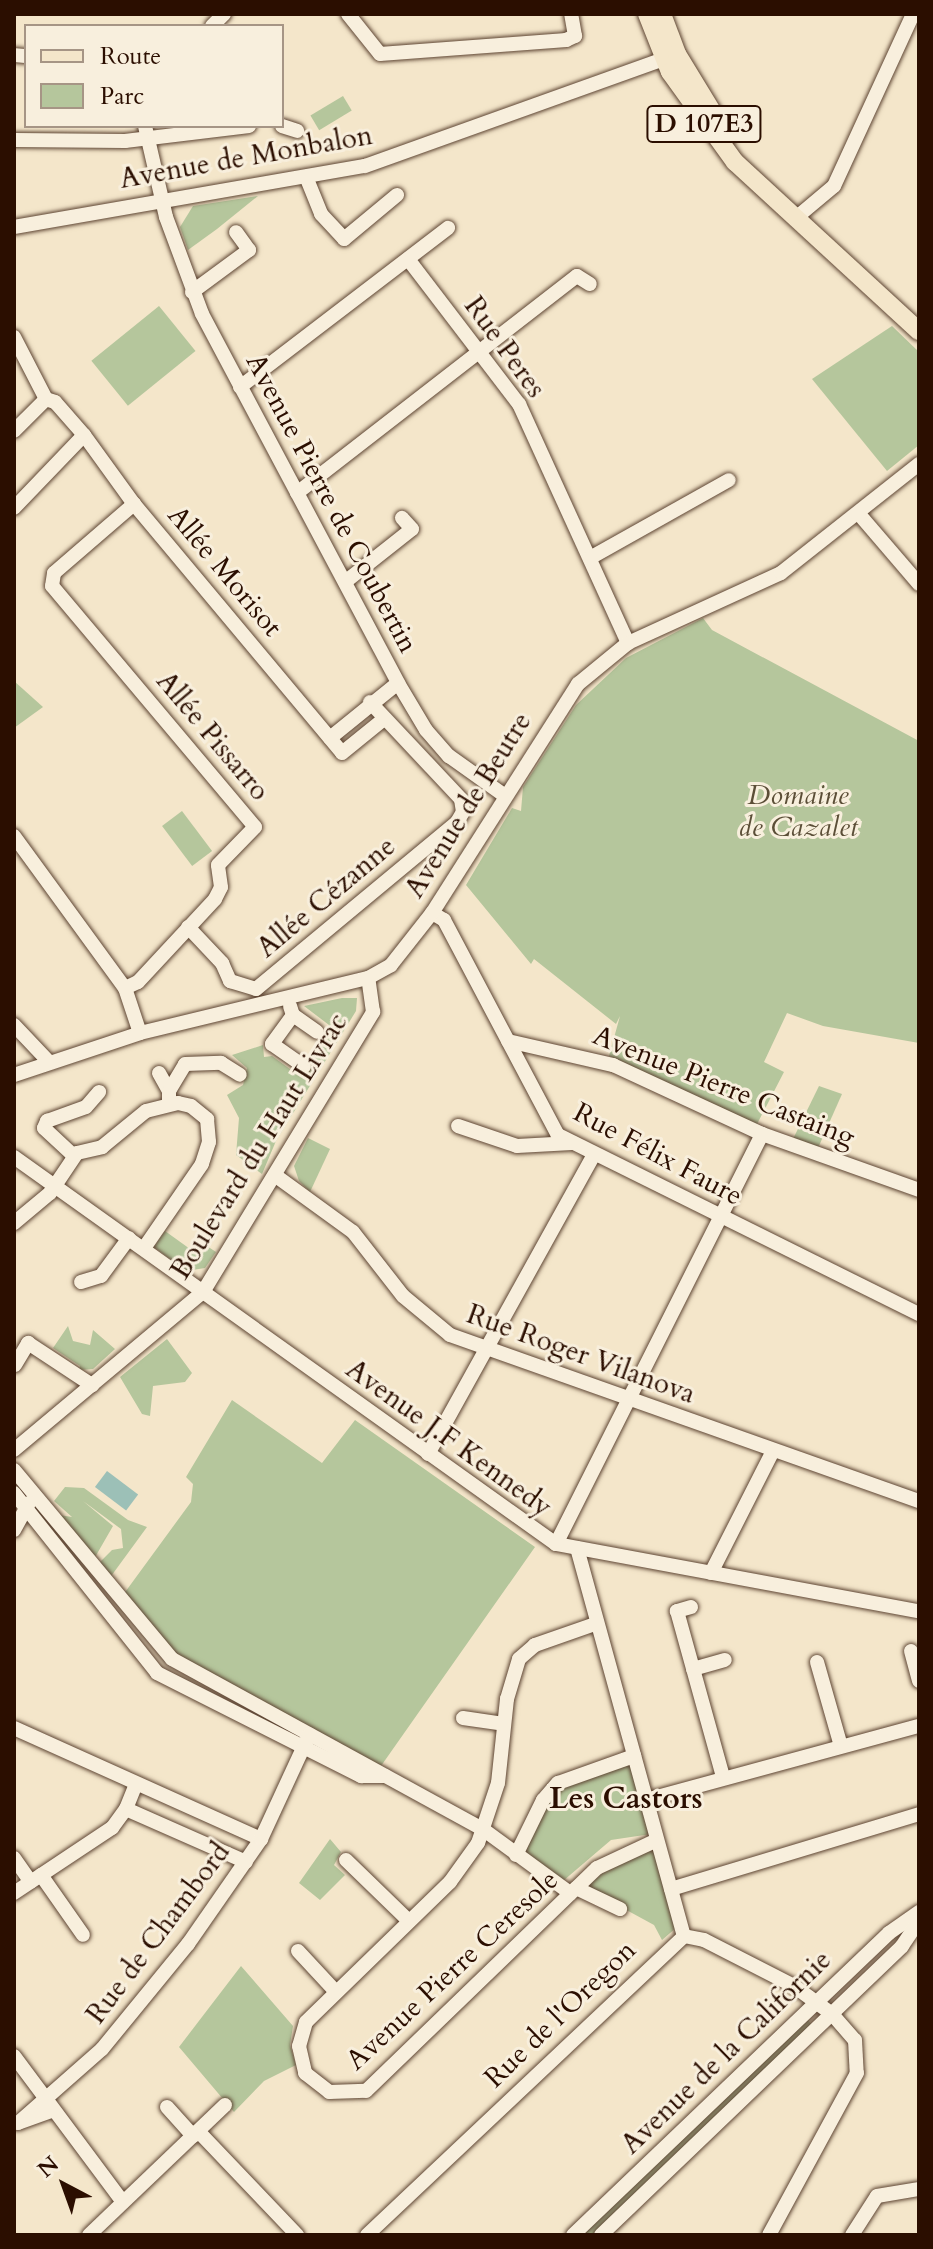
<!DOCTYPE html>
<meta charset="utf-8">
<style>
body{margin:0}
#map{position:relative;width:933px;height:2249px;overflow:hidden;background:#f4e6ca;font-family:Cardo,serif}
div>[style]{position:absolute}
[style*='--x']{left:calc(var(--x)*1px);top:calc(var(--y)*1px);width:calc(var(--w)*1px);rotate:calc(var(--a)*1deg)}
.green>*{inset:0;background:#b5c69c;transform-origin:0 0}
.water>*{inset:0;background:#9cc0b7;transform-origin:0 0}
.roads{filter:drop-shadow(0 0 2px #5d4432) drop-shadow(0 0 2px #5d4432)}
.minor>*{height:14px;margin:-7px;padding:0 7px;transform-origin:7px;border-radius:7px;background:#f8efdd}
.major>*{height:18px;margin:-9px;padding:0 9px;transform-origin:9px;border-radius:9px;background:#f4e6ca}
span{translate:-50% -50%;white-space:nowrap;text-align:center;line-height:1.15;-webkit-text-stroke:6px #f8efdd;paint-order:stroke}
.shield-label span{padding:2px 6px;background:#f8efdd;border:2px solid;border-radius:6px;-webkit-text-stroke-width:0}
.shield-label{font-size:26px;color:#2b0e00;font-weight:700}
.street-label{font-size:28px;color:#2b0e00}
.park-label{font-size:28px;color:#5b4e37;font-style:italic}
.neighbourhood-label{font-size:30px;color:#2b0e00;font-weight:700}
.frame{position:absolute;inset:0;border:16px solid #2b0e00;pointer-events:none}
.legend{position:absolute;left:24px;top:24px;width:260px;height:104px;box-sizing:border-box;background:#f8efdd;border:2px solid #a69585;margin:0;padding:10px 14px;list-style:none;font-size:24px;color:#2b0e00}
.legend li{display:flex;align-items:center;gap:16px;height:40px}
.legend b{width:40px;border:2px solid #a69585}
.north{position:absolute;left:24px;top:2145px;width:80px;height:80px;-webkit-text-stroke:6px #f8efdd;paint-order:stroke;rotate:319deg;font-size:22px;font-weight:700;line-height:32px;text-align:center;color:#2b0e00}
.north::after{content:'';display:block;margin:auto;width:28px;height:36px;background:#2b0e00;clip-path:polygon(50% 0,100% 100%,50% 72%,0 100%)}
</style>
<div id="map">
<div class="green">
<div style="left:343px;top:96px;width:17px;height:38px;rotate:59deg"></div>
<div style="clip-path:polygon(258px 196px,217px 229px,188px 250px,180px 227px,193px 206px)"></div>
<div style="left:159px;top:306px;width:58px;height:87px;rotate:51deg"></div>
<div style="clip-path:polygon(892px 326px,919px 352px,919px 445px,887px 471px,812px 379px)"></div>
<div style="clip-path:polygon(703px 618px,712px 630px,919px 741px,919px 1043px,823px 1026px,787px 1013px,764px 1062px,784px 1072px,756px 1126px,609px 1056px,620px 1016px,616px 1024px,534px 959px,531px 964px,466px 885px,512px 808px,521px 811px,523px 787px,576px 705px,626px 658px)"></div>
<div style="clip-path:polygon(14px 681px,43px 707px,14px 728px)"></div>
<div style="left:182px;top:811px;width:50px;height:25px;rotate:53deg"></div>
<div style="clip-path:polygon(342px 998px,357px 998px,356px 1011px,276px 1141px,262px 1174px,236px 1155px,239px 1118px,227px 1095px,243px 1085px,247px 1068px,232px 1055px,263px 1045px,264px 1057px,272px 1056px,301px 1077px,329px 1025px,304px 1006px)"></div>
<div style="clip-path:polygon(819px 1086px,842px 1094px,818px 1148px,793px 1139px)"></div>
<div style="clip-path:polygon(308px 1138px,330px 1149px,310px 1192px,299px 1181px,294px 1166px)"></div>
<div style="clip-path:polygon(165px 1231px,197px 1254px,204px 1244px,216px 1252px,205px 1268px,186px 1271px,154px 1247px)"></div>
<div style="clip-path:polygon(68px 1326px,73px 1341px,90px 1345px,93px 1330px,115px 1349px,93px 1369px,79px 1370px,80px 1366px,53px 1348px)"></div>
<div style="clip-path:polygon(167px 1339px,192px 1373px,185px 1382px,153px 1386px,150px 1416px,142px 1414px,120px 1377px)"></div>
<div style="clip-path:polygon(232px 1400px,322px 1463px,355px 1420px,535px 1547px,381px 1766px,178px 1658px,123px 1595px,191px 1502px,193px 1484px,186px 1477px)"></div>
<div style="clip-path:polygon(65px 1487px,84px 1488px,128px 1520px,147px 1527px,109px 1579px,98px 1564px,112px 1550px,123px 1548px,121px 1529px,83px 1501px,113px 1526px,94px 1559px,59px 1515px,72px 1517px,54px 1501px)"></div>
<div style="clip-path:polygon(630px 1759px,651px 1834px,611px 1840px,563px 1881px,519px 1851px,545px 1802px,567px 1779px)"></div>
<div style="clip-path:polygon(330px 1839px,341px 1852px,334px 1865px,345px 1875px,320px 1900px,299px 1883px)"></div>
<div style="clip-path:polygon(653px 1848px,677px 1927px,662px 1940px,654px 1925px,586px 1888px,608px 1868px)"></div>
<div style="clip-path:polygon(241px 1966px,293px 2026px,290px 2045px,296px 2065px,264px 2081px,234px 2112px,179px 2047px)"></div>
<div style="clip-path:polygon(807px 2019px,813px 2026px,596px 2235px,578px 2235px)"></div>
</div>
<div class="water">
<div style="left:107px;top:1471px;width:39px;height:20px;rotate:37deg"></div>
</div>
<div class="roads">
<div class="minor">
<div style="--x:348;--y:14;--w:51;--a:51.3"></div>
<div style="--x:380;--y:54;--w:187;--a:-4.3"></div>
<div style="--x:566;--y:40;--w:10;--a:-24"></div>
<div style="--x:575;--y:36;--w:22;--a:-100"></div>
<div style="--x:212;--y:26;--w:17;--a:-45"></div>
<div style="--x:14;--y:55;--w:12;--a:5"></div>
<div style="--x:145;--y:126;--w:93;--a:77"></div>
<div style="--x:166;--y:217;--w:103;--a:69.6"></div>
<div style="--x:202;--y:314;--w:418;--a:62"></div>
<div style="--x:398;--y:683;--w:55;--a:59.2"></div>
<div style="--x:426;--y:730;--w:35;--a:49"></div>
<div style="--x:449;--y:756;--w:69;--a:35.5"></div>
<div style="--x:282;--y:126;--w:16;--a:18"></div>
<div style="--x:14;--y:140;--w:111;--a:0.5"></div>
<div style="--x:125;--y:141;--w:125;--a:-6.9"></div>
<div style="--x:307;--y:179;--w:38;--a:68"></div>
<div style="--x:321;--y:214;--w:34;--a:47"></div>
<div style="--x:344;--y:239;--w:69;--a:-39.7"></div>
<div style="--x:797;--y:217;--w:48;--a:-40"></div>
<div style="--x:834;--y:186;--w:189;--a:-65.3"></div>
<div style="--x:14;--y:227;--w:356;--a:-9.9"></div>
<div style="--x:365;--y:166;--w:327;--a:-19.7"></div>
<div style="--x:408;--y:259;--w:183;--a:52.6"></div>
<div style="--x:519;--y:404;--w:263;--a:65.5"></div>
<div style="--x:192;--y:292;--w:71;--a:-36.4"></div>
<div style="--x:249;--y:250;--w:22;--a:-126"></div>
<div style="--x:14;--y:337;--w:70;--a:62.7"></div>
<div style="--x:46;--y:399;--w:45;--a:135"></div>
<div style="--x:240;--y:387;--w:262;--a:-37.4"></div>
<div style="--x:84;--y:435;--w:85;--a:54.1"></div>
<div style="--x:134;--y:504;--w:324;--a:50.1"></div>
<div style="--x:342;--y:753;--w:55;--a:-39.1"></div>
<div style="--x:297;--y:493;--w:354;--a:-37.8"></div>
<div style="--x:577;--y:276;--w:15;--a:32"></div>
<div style="--x:14;--y:508;--w:101;--a:-46.2"></div>
<div style="--x:84;--y:435;--w:44;--a:-131.3"></div>
<div style="--x:55;--y:402;--w:9;--a:-162"></div>
<div style="--x:859;--y:514;--w:92;--a:49.4"></div>
<div style="--x:590;--y:558;--w:159;--a:-29.3"></div>
<div style="--x:345;--y:582;--w:85;--a:-38.3"></div>
<div style="--x:412;--y:529;--w:15;--a:-132"></div>
<div style="--x:330;--y:738;--w:87;--a:-39"></div>
<div style="--x:14;--y:836;--w:188;--a:53.9"></div>
<div style="--x:125;--y:988;--w:47;--a:71.6"></div>
<div style="--x:432;--y:913;--w:14;--a:30"></div>
<div style="--x:444;--y:920;--w:243;--a:62.1"></div>
<div style="--x:558;--y:1135;--w:403;--a:26.4"></div>
<div style="--x:188;--y:927;--w:50;--a:46.6"></div>
<div style="--x:222;--y:963;--w:20;--a:66"></div>
<div style="--x:230;--y:981;--w:27;--a:17"></div>
<div style="--x:256;--y:989;--w:261;--a:-39.7"></div>
<div style="--x:457;--y:822;--w:12;--a:-59"></div>
<div style="--x:463;--y:812;--w:13;--a:-99"></div>
<div style="--x:461;--y:799;--w:133;--a:-133.2"></div>
<div style="--x:125;--y:988;--w:14;--a:-25"></div>
<div style="--x:138;--y:982;--w:113;--a:-47.1"></div>
<div style="--x:215;--y:899;--w:13;--a:-63"></div>
<div style="--x:221;--y:887;--w:22;--a:-98"></div>
<div style="--x:218;--y:865;--w:53;--a:-45.8"></div>
<div style="--x:255;--y:827;--w:315;--a:-130.1"></div>
<div style="--x:52;--y:586;--w:13;--a:-81"></div>
<div style="--x:54;--y:573;--w:106;--a:-40.8"></div>
<div style="--x:290;--y:1006;--w:9;--a:72"></div>
<div style="--x:293;--y:1015;--w:29;--a:35"></div>
<div style="--x:293;--y:1015;--w:36;--a:126"></div>
<div style="--x:272;--y:1044;--w:39;--a:35"></div>
<div style="--x:14;--y:1025;--w:51;--a:46.6"></div>
<div style="--x:508;--y:1041;--w:108;--a:12.9"></div>
<div style="--x:613;--y:1065;--w:164;--a:24.8"></div>
<div style="--x:762;--y:1134;--w:167;--a:19.6"></div>
<div style="--x:159;--y:1073;--w:21;--a:61"></div>
<div style="--x:14;--y:1075;--w:133;--a:-18.4"></div>
<div style="--x:140;--y:1033;--w:235;--a:-13.6"></div>
<div style="--x:368;--y:978;--w:26;--a:-29"></div>
<div style="--x:391;--y:965;--w:66;--a:-51.7"></div>
<div style="--x:432;--y:913;--w:272;--a:-57.5"></div>
<div style="--x:578;--y:684;--w:65;--a:-39.4"></div>
<div style="--x:628;--y:643;--w:168;--a:-24.6"></div>
<div style="--x:781;--y:573;--w:176;--a:-38.3"></div>
<div style="--x:169;--y:1104;--w:13;--a:-90"></div>
<div style="--x:169;--y:1091;--w:31;--a:-59"></div>
<div style="--x:185;--y:1064;--w:36;--a:-2"></div>
<div style="--x:221;--y:1063;--w:22;--a:32"></div>
<div style="--x:458;--y:1126;--w:62;--a:18.7"></div>
<div style="--x:517;--y:1146;--w:55;--a:-3.1"></div>
<div style="--x:74;--y:1156;--w:41;--a:-137"></div>
<div style="--x:44;--y:1128;--w:8;--a:-67"></div>
<div style="--x:47;--y:1121;--w:41;--a:-19.7"></div>
<div style="--x:86;--y:1107;--w:20;--a:-49"></div>
<div style="--x:14;--y:1157;--w:666;--a:35.53"></div>
<div style="--x:556;--y:1544;--w:369;--a:10.5"></div>
<div style="--x:276;--y:1176;--w:95;--a:36"></div>
<div style="--x:353;--y:1232;--w:81;--a:52"></div>
<div style="--x:403;--y:1296;--w:61;--a:39.7"></div>
<div style="--x:450;--y:1335;--w:498;--a:19.5"></div>
<div style="--x:14;--y:1223;--w:47;--a:-39.8"></div>
<div style="--x:50;--y:1193;--w:48;--a:-56"></div>
<div style="--x:77;--y:1153;--w:26;--a:-13"></div>
<div style="--x:102;--y:1147;--w:57;--a:-39.3"></div>
<div style="--x:146;--y:1111;--w:33;--a:-14"></div>
<div style="--x:178;--y:1103;--w:13;--a:13"></div>
<div style="--x:191;--y:1106;--w:21;--a:39"></div>
<div style="--x:207;--y:1119;--w:23;--a:85"></div>
<div style="--x:209;--y:1142;--w:23;--a:108"></div>
<div style="--x:202;--y:1164;--w:102;--a:124.6"></div>
<div style="--x:81;--y:1282;--w:21;--a:-17"></div>
<div style="--x:101;--y:1276;--w:47;--a:-53.6"></div>
<div style="--x:15;--y:1365;--w:26;--a:-59"></div>
<div style="--x:28;--y:1343;--w:77;--a:33.3"></div>
<div style="--x:14;--y:1450;--w:246;--a:-39.9"></div>
<div style="--x:203;--y:1292;--w:328;--a:-58.7"></div>
<div style="--x:373;--y:1012;--w:34;--a:-98"></div>
<div style="--x:428;--y:1454;--w:343;--a:-61"></div>
<div style="--x:14;--y:1470;--w:246;--a:50.1"></div>
<div style="--x:172;--y:1659;--w:356;--a:28.7"></div>
<div style="--x:484;--y:1830;--w:107;--a:36.2"></div>
<div style="--x:14;--y:1493;--w:230;--a:51.5"></div>
<div style="--x:157;--y:1673;--w:229;--a:26.8"></div>
<div style="--x:361;--y:1776;--w:24;--a:0"></div>
<div style="--x:14;--y:1530;--w:31;--a:-61"></div>
<div style="--x:556;--y:1544;--w:459;--a:-63.3"></div>
<div style="--x:577;--y:1548;--w:402;--a:74.6"></div>
<div style="--x:711;--y:1573;--w:137;--a:-63.1"></div>
<div style="--x:691;--y:1607;--w:15;--a:164"></div>
<div style="--x:677;--y:1611;--w:172;--a:74.5"></div>
<div style="--x:595;--y:1624;--w:64;--a:160.7"></div>
<div style="--x:535;--y:1645;--w:21;--a:139"></div>
<div style="--x:519;--y:1659;--w:42;--a:106.7"></div>
<div style="--x:507;--y:1699;--w:84;--a:96.1"></div>
<div style="--x:498;--y:1783;--w:63;--a:108.4"></div>
<div style="--x:478;--y:1843;--w:48;--a:125.7"></div>
<div style="--x:450;--y:1882;--w:201;--a:135.8"></div>
<div style="--x:306;--y:2022;--w:25;--a:106"></div>
<div style="--x:299;--y:2046;--w:28;--a:77"></div>
<div style="--x:305;--y:2073;--w:31;--a:38"></div>
<div style="--x:329;--y:2092;--w:37;--a:-2"></div>
<div style="--x:366;--y:2091;--w:321;--a:-44"></div>
<div style="--x:597;--y:1868;--w:66;--a:-25"></div>
<div style="--x:911;--y:1651;--w:31;--a:75"></div>
<div style="--x:817;--y:1662;--w:87;--a:74.1"></div>
<div style="--x:693;--y:1669;--w:33;--a:-16"></div>
<div style="--x:463;--y:1718;--w:41;--a:8.3"></div>
<div style="--x:14;--y:1728;--w:271;--a:24.2"></div>
<div style="--x:136;--y:1784;--w:27;--a:112"></div>
<div style="--x:126;--y:1809;--w:131;--a:23.8"></div>
<div style="--x:646;--y:1800;--w:283;--a:-15.2"></div>
<div style="--x:516;--y:1855;--w:61;--a:-63.9"></div>
<div style="--x:543;--y:1800;--w:23;--a:-49"></div>
<div style="--x:558;--y:1783;--w:81;--a:-19.6"></div>
<div style="--x:14;--y:1858;--w:29;--a:55"></div>
<div style="--x:346;--y:1860;--w:88;--a:44.1"></div>
<div style="--x:41;--y:1875;--w:73;--a:55"></div>
<div style="--x:576;--y:1888;--w:49;--a:25.5"></div>
<div style="--x:671;--y:1889;--w:259;--a:-16.8"></div>
<div style="--x:14;--y:1893;--w:118;--a:-33.6"></div>
<div style="--x:112;--y:1828;--w:24;--a:-54"></div>
<div style="--x:298;--y:1951;--w:56;--a:47.2"></div>
<div style="--x:14;--y:2056;--w:182;--a:53.3"></div>
<div style="--x:167;--y:2107;--w:39;--a:48"></div>
<div style="--x:18;--y:2123;--w:112;--a:-41.4"></div>
<div style="--x:102;--y:2049;--w:136;--a:-50.7"></div>
<div style="--x:188;--y:1944;--w:128;--a:-55.2"></div>
<div style="--x:261;--y:1839;--w:115;--a:-65.2"></div>
<div style="--x:18;--y:2123;--w:37;--a:-20"></div>
<div style="--x:198;--y:2131;--w:144;--a:46.4"></div>
<div style="--x:89;--y:2235;--w:188;--a:-43.7"></div>
<div style="--x:367;--y:2235;--w:436;--a:-43.3"></div>
<div style="--x:684;--y:1936;--w:20;--a:11"></div>
<div style="--x:704;--y:1940;--w:101;--a:27.1"></div>
<div style="--x:794;--y:1986;--w:47;--a:36.4"></div>
<div style="--x:832;--y:2014;--w:35;--a:49"></div>
<div style="--x:855;--y:2040;--w:33;--a:87"></div>
<div style="--x:857;--y:2073;--w:184;--a:118.5"></div>
<div style="--x:573;--y:2235;--w:437;--a:-43.7"></div>
<div style="--x:889;--y:1933;--w:37;--a:-35"></div>
<div style="--x:601;--y:2235;--w:417;--a:-43.8"></div>
<div style="--x:902;--y:1946;--w:30;--a:-56"></div>
<div style="--x:852;--y:2235;--w:46;--a:-57.3"></div>
<div style="--x:877;--y:2196;--w:43;--a:-9.5"></div>
</div>
<div class="major">
<div style="--x:647;--y:14;--w:62;--a:68.4"></div>
<div style="--x:670;--y:72;--w:111;--a:54.2"></div>
<div style="--x:735;--y:162;--w:250;--a:42.6"></div>
<div style="--x:662;--y:14;--w:43;--a:69.4"></div>
<div style="--x:677;--y:54;--w:96;--a:58.6"></div>
</div>
</div>
<div class="shield-label">
<span style="left:704px;top:124px">D 107E3</span>
</div>
<div class="street-label">
<span style="left:246px;top:157px;rotate:-10deg">Avenue de Monbalon</span>
<span style="left:505px;top:347px;rotate:54deg">Rue Peres</span>
<span style="left:332px;top:503px;rotate:62deg">Avenue Pierre de Coubertin</span>
<span style="left:225px;top:571px;rotate:50deg">Allée Morisot</span>
<span style="left:213px;top:736px;rotate:50deg">Allée Pissarro</span>
<span style="left:468px;top:805px;rotate:-58deg">Avenue de Beutre</span>
<span style="left:326px;top:897px;rotate:-40deg">Allée Cézanne</span>
<span style="left:724px;top:1086px;rotate:22deg">Avenue Pierre Castaing</span>
<span style="left:259px;top:1146px;rotate:-58deg">Boulevard du Haut Livrac</span>
<span style="left:658px;top:1154px;rotate:28deg">Rue Félix Faure</span>
<span style="left:581px;top:1354px;rotate:20deg">Rue Roger Vilanova</span>
<span style="left:449px;top:1438px;rotate:36deg">Avenue J.F Kennedy</span>
<span style="left:158px;top:1933px;rotate:-53deg">Rue de Chambord</span>
<span style="left:452px;top:1970px;rotate:-43deg">Avenue Pierre Ceresole</span>
<span style="left:560px;top:2014px;rotate:-44deg">Rue de l'Oregon</span>
<span style="left:726px;top:2052px;rotate:-44deg">Avenue de la Californie</span>
</div>
<div class="park-label">
<span style="left:798px;top:811px">Domaine<br>de Cazalet</span>
</div>
<div class="neighbourhood-label">
<span style="left:626px;top:1799px">Les Castors</span>
</div>
<div class="frame"></div>
<ul class="legend">
<li><b style="height:10px;background:#f4e6ca"></b>Route</li>
<li><b style="height:22px;background:#b5c69c"></b>Parc</li>
</ul>
<div class="north">N</div>
</div>
